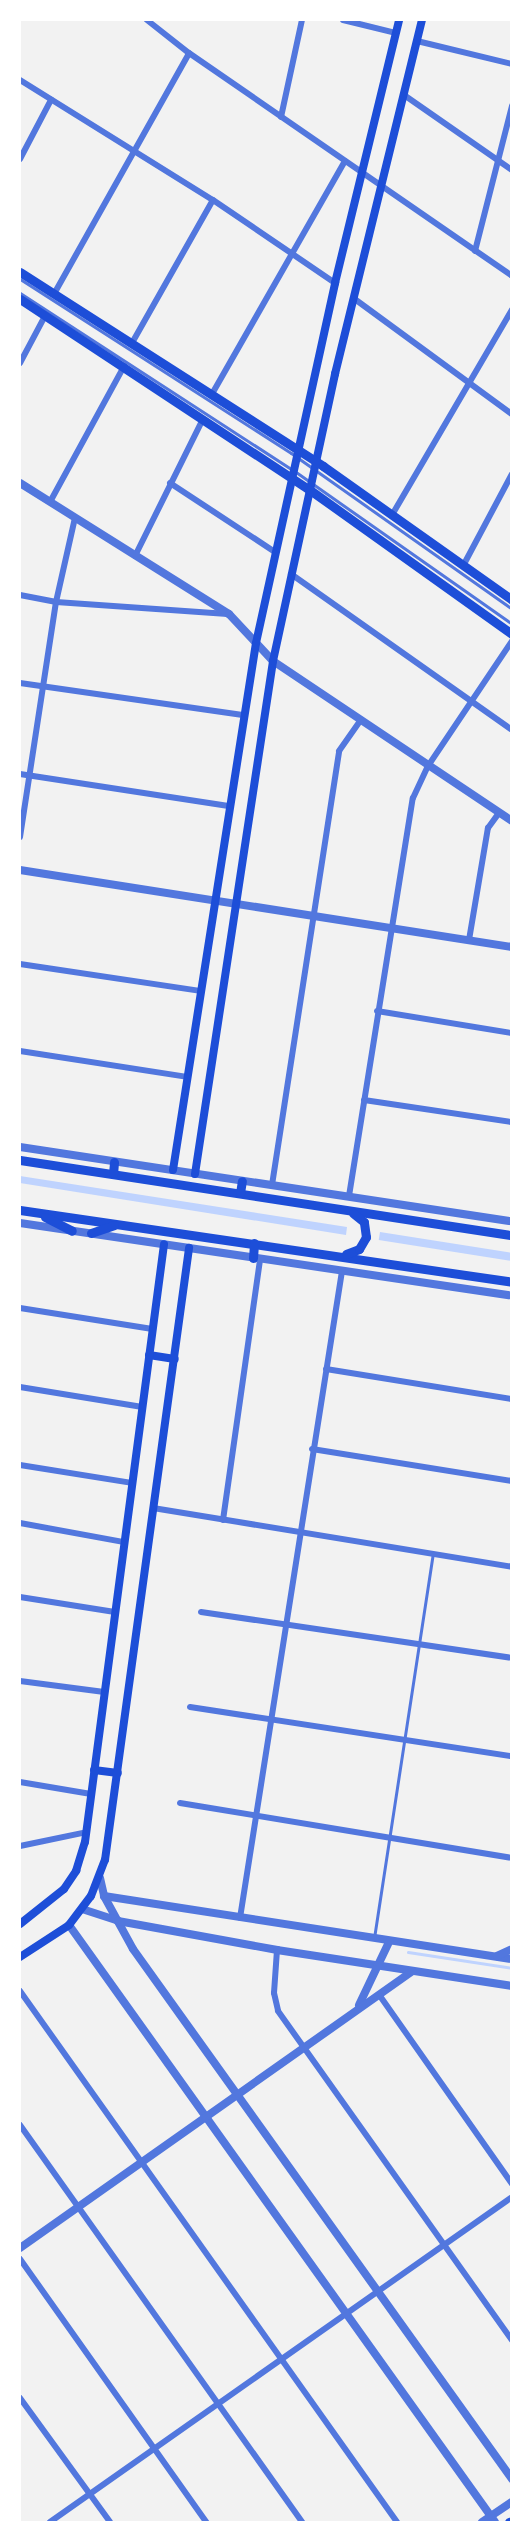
<!DOCTYPE html>
<style>
body{margin:0}
#map{position:relative;width:531px;height:2542px;overflow:hidden;background:#f2f2f2;font-family:"Space Grotesk",sans-serif}
div>[style]{position:absolute}
[style*='--x']{left:calc(var(--x)*1px);top:calc(var(--y)*1px);width:calc(var(--w)*1px);rotate:calc(var(--a)*1deg)}
.water>*{inset:0;background:#bfd3fe;transform-origin:0 0}
.stream>*{height:3px;margin:-1.5px;padding:0 1.5px;transform-origin:1.5px;border-radius:1.5px;background:#bfd3fe}
.service>*{height:3px;margin:-1.5px;padding:0 1.5px;transform-origin:1.5px;border-radius:1.5px;background:#5277de}
.minor>*{height:6px;margin:-3px;padding:0 3px;transform-origin:3px;border-radius:3px;background:#5277de}
.tertiary>*{height:8px;margin:-4px;padding:0 4px;transform-origin:4px;border-radius:4px;background:#5277de}
.secondary>*{height:8px;margin:-4px;padding:0 4px;transform-origin:4px;border-radius:4px;background:#1d4ed8}
.primary>*{height:9px;margin:-4.5px;padding:0 4.5px;transform-origin:4.5px;border-radius:4.5px;background:#1d4ed8}
.trunk>*{height:9px;margin:-4.5px;padding:0 4.5px;transform-origin:4.5px;border-radius:4.5px;background:#1d4ed8}
span{translate:-50% -50%;white-space:nowrap;text-align:center;line-height:1.15;-webkit-text-stroke:4.5px #fff;paint-order:stroke}
.frame{position:absolute;inset:0;border:21px solid #fff;pointer-events:none}
</style>
<div id="map">
<div class="water">
<div style="clip-path:polygon(20px 1176px,347px 1227px,346px 1235px,20px 1183px)"></div>
<div style="left:380px;top:1232px;width:133px;height:8px;rotate:9deg"></div>
</div>
<div class="stream">
<div style="--x:408;--y:1952;--w:105;--a:8.7"></div>
</div>
<div class="service">
<div style="--x:20;--y:279;--w:322;--a:32.7"></div>
<div style="--x:291;--y:453;--w:271;--a:35.2"></div>
<div style="--x:20;--y:293;--w:325;--a:33"></div>
<div style="--x:293;--y:470;--w:268;--a:35.1"></div>
<div style="--x:374;--y:1938;--w:389;--a:-81.3"></div>
</div>
<div class="minor">
<div style="--x:147;--y:20;--w:53;--a:38.2"></div>
<div style="--x:189;--y:53;--w:393;--a:34.6"></div>
<div style="--x:343;--y:20;--w:55;--a:13.8"></div>
<div style="--x:417;--y:41;--w:98;--a:13.6"></div>
<div style="--x:20;--y:80;--w:227;--a:31.9"></div>
<div style="--x:213;--y:200;--w:148;--a:34.2"></div>
<div style="--x:404;--y:95;--w:131;--a:34.8"></div>
<div style="--x:281;--y:117;--w:99;--a:-77.8"></div>
<div style="--x:20;--y:159;--w:67;--a:-62.3"></div>
<div style="--x:475;--y:251;--w:150;--a:-75.7"></div>
<div style="--x:54;--y:294;--w:276;--a:-60.7"></div>
<div style="--x:356;--y:300;--w:193;--a:36.2"></div>
<div style="--x:132;--y:343;--w:164;--a:-60.5"></div>
<div style="--x:20;--y:363;--w:53;--a:-62"></div>
<div style="--x:212;--y:394;--w:268;--a:-60.3"></div>
<div style="--x:170;--y:483;--w:126;--a:33.3"></div>
<div style="--x:50;--y:502;--w:155;--a:-61.4"></div>
<div style="--x:392;--y:515;--w:238;--a:-59.7"></div>
<div style="--x:135;--y:556;--w:153;--a:-63.6"></div>
<div style="--x:463;--y:566;--w:104;--a:-62"></div>
<div style="--x:291;--y:574;--w:271;--a:35.2"></div>
<div style="--x:20;--y:595;--w:37;--a:11"></div>
<div style="--x:56;--y:602;--w:172;--a:4"></div>
<div style="--x:20;--y:683;--w:225;--a:8.2"></div>
<div style="--x:20;--y:774;--w:211;--a:8.7"></div>
<div style="--x:20;--y:837;--w:238;--a:-81.3"></div>
<div style="--x:56;--y:602;--w:86;--a:-77.3"></div>
<div style="--x:469;--y:940;--w:114;--a:-80.4"></div>
<div style="--x:488;--y:828;--w:19;--a:-54"></div>
<div style="--x:20;--y:964;--w:182;--a:8.5"></div>
<div style="--x:377;--y:1011;--w:137;--a:9.3"></div>
<div style="--x:20;--y:1051;--w:169;--a:8.8"></div>
<div style="--x:364;--y:1100;--w:150;--a:8.5"></div>
<div style="--x:272;--y:1185;--w:439;--a:-81.2"></div>
<div style="--x:339;--y:751;--w:37;--a:-55"></div>
<div style="--x:349;--y:1196;--w:403;--a:-80.9"></div>
<div style="--x:413;--y:798;--w:35;--a:-65"></div>
<div style="--x:428;--y:766;--w:151;--a:-56.1"></div>
<div style="--x:20;--y:1308;--w:134;--a:9"></div>
<div style="--x:326;--y:1369;--w:188;--a:9.2"></div>
<div style="--x:20;--y:1387;--w:124;--a:9.3"></div>
<div style="--x:312;--y:1449;--w:203;--a:9.1"></div>
<div style="--x:20;--y:1465;--w:113;--a:9.1"></div>
<div style="--x:153;--y:1508;--w:364;--a:9.3"></div>
<div style="--x:223;--y:1520;--w:264;--a:-81.9"></div>
<div style="--x:20;--y:1523;--w:106;--a:10.4"></div>
<div style="--x:20;--y:1597;--w:96;--a:9"></div>
<div style="--x:201;--y:1612;--w:314;--a:8.4"></div>
<div style="--x:20;--y:1681;--w:85;--a:7.5"></div>
<div style="--x:190;--y:1707;--w:326;--a:8.7"></div>
<div style="--x:20;--y:1782;--w:72;--a:9.6"></div>
<div style="--x:180;--y:1803;--w:337;--a:9.4"></div>
<div style="--x:20;--y:1846;--w:68;--a:-11.8"></div>
<div style="--x:240;--y:1918;--w:655;--a:-81.04"></div>
<div style="--x:277;--y:1950;--w:43;--a:94"></div>
<div style="--x:274;--y:1993;--w:18;--a:77"></div>
<div style="--x:278;--y:2011;--w:404;--a:54.6"></div>
<div style="--x:20;--y:1991;--w:651;--a:54.63"></div>
<div style="--x:380;--y:1996;--w:230;--a:54.9"></div>
<div style="--x:20;--y:2125;--w:487;--a:54.6"></div>
<div style="--x:20;--y:2259;--w:322;--a:54.7"></div>
<div style="--x:20;--y:2398;--w:153;--a:54"></div>
<div style="--x:50;--y:2522;--w:565;--a:-35.12"></div>
</div>
<div class="tertiary">
<div style="--x:20;--y:483;--w:247;--a:32.1"></div>
<div style="--x:229;--y:614;--w:64;--a:46.9"></div>
<div style="--x:273;--y:661;--w:288;--a:33.8"></div>
<div style="--x:20;--y:870;--w:498;--a:8.9"></div>
<div style="--x:20;--y:1147;--w:498;--a:8.6"></div>
<div style="--x:20;--y:1223;--w:497;--a:8.4"></div>
<div style="--x:100;--y:1878;--w:18;--a:77"></div>
<div style="--x:104;--y:1896;--w:60;--a:61.3"></div>
<div style="--x:133;--y:1949;--w:652;--a:54.43"></div>
<div style="--x:104;--y:1896;--w:413;--a:8.8"></div>
<div style="--x:82;--y:1909;--w:38;--a:18"></div>
<div style="--x:118;--y:1921;--w:162;--a:10.3"></div>
<div style="--x:277;--y:1950;--w:238;--a:8.7"></div>
<div style="--x:69;--y:1925;--w:733;--a:54.49"></div>
<div style="--x:497;--y:1956;--w:17;--a:-25"></div>
<div style="--x:359;--y:2005;--w:70;--a:-64.5"></div>
<div style="--x:20;--y:2248;--w:480;--a:-35.2"></div>
<div style="--x:482;--y:2522;--w:36;--a:-34"></div>
</div>
<div class="secondary">
<div style="--x:173;--y:1170;--w:533;--a:-81.05"></div>
<div style="--x:256;--y:643;--w:369;--a:-77.6"></div>
<div style="--x:335;--y:283;--w:271;--a:-76.3"></div>
<div style="--x:195;--y:1174;--w:519;--a:-81.35"></div>
<div style="--x:273;--y:661;--w:294;--a:-77.8"></div>
<div style="--x:335;--y:374;--w:365;--a:-76.2"></div>
<div style="--x:149;--y:1355;--w:26;--a:9"></div>
<div style="--x:94;--y:1770;--w:24;--a:7"></div>
<div style="--x:20;--y:1924;--w:56;--a:-38.5"></div>
<div style="--x:64;--y:1889;--w:22;--a:-56"></div>
<div style="--x:76;--y:1871;--w:30;--a:-73"></div>
<div style="--x:85;--y:1842;--w:603;--a:-82.47"></div>
<div style="--x:20;--y:1957;--w:59;--a:-33.1"></div>
<div style="--x:69;--y:1925;--w:36;--a:-53"></div>
<div style="--x:91;--y:1896;--w:39;--a:-69"></div>
<div style="--x:105;--y:1860;--w:618;--a:-82.18"></div>
</div>
<div class="primary">
<div style="--x:20;--y:272;--w:360;--a:32.6"></div>
<div style="--x:323;--y:466;--w:232;--a:35.3"></div>
<div style="--x:20;--y:299;--w:347;--a:33.4"></div>
<div style="--x:310;--y:490;--w:248;--a:35.5"></div>
<div style="--x:20;--y:1160;--w:498;--a:8.7"></div>
<div style="--x:113;--y:1174;--w:12;--a:-85"></div>
<div style="--x:240;--y:1193;--w:12;--a:-81"></div>
<div style="--x:20;--y:1210;--w:497;--a:8.3"></div>
<div style="--x:45;--y:1217;--w:30;--a:27"></div>
<div style="--x:91;--y:1233;--w:24;--a:-19"></div>
<div style="--x:346;--y:1254;--w:14;--a:-21"></div>
<div style="--x:359;--y:1249;--w:14;--a:-60"></div>
<div style="--x:366;--y:1237;--w:15;--a:-98"></div>
<div style="--x:364;--y:1222;--w:14;--a:-141"></div>
<div style="--x:253;--y:1258;--w:15;--a:-86"></div>
</div>
<div class="trunk">
<div style="--x:509;--y:2522;--w:3;--a:-18"></div>
</div>
<div class="frame"></div>
</div>
